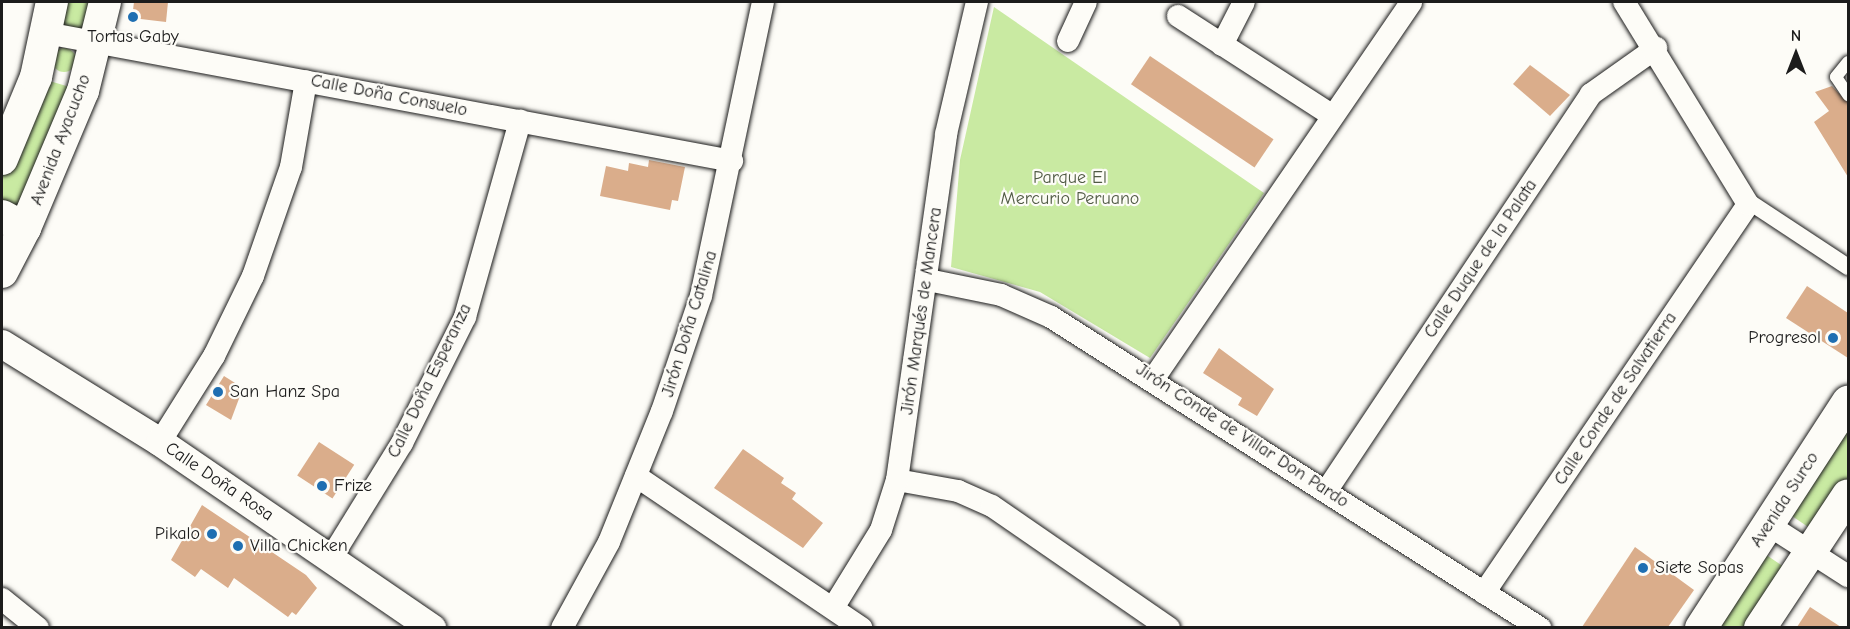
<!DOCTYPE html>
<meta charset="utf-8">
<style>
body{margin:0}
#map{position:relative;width:1850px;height:629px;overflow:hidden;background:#fdfcf7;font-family:"Comic Neue",sans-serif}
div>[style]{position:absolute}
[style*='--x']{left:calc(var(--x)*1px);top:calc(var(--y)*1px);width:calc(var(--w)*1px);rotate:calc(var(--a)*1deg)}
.green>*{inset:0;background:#c9eaa2}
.round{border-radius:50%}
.building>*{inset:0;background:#daad8b;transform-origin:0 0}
.roads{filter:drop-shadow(0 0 2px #1c1c1c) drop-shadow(0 0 2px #1c1c1c)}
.service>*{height:12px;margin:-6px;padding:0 6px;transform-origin:6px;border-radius:6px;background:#fdfcf7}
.pedestrian>*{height:16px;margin:-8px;padding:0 8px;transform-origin:8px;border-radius:8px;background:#fdfcf7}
.minor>*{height:22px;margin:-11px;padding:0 11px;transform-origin:11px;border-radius:11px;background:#fdfcf7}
.tertiary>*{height:28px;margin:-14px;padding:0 14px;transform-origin:14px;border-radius:14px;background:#fdfcf7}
.secondary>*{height:32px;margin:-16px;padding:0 16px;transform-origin:16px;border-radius:16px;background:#fdfcf7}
.dots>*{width:16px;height:16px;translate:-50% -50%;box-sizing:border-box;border:3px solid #fdfcf7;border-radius:50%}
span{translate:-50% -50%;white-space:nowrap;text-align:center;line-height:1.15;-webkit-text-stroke:4.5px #fdfcf7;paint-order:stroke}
.poi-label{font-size:18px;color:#1c1c1c}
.right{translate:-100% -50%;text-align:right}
.left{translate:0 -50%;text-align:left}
.street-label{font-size:18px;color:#1c1c1c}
.park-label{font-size:18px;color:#505a44}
.frame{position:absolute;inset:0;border:3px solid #1c1c1c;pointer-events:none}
.north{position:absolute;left:1766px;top:24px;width:60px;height:60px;-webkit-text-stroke:4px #fdfcf7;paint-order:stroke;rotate:0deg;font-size:16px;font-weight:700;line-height:24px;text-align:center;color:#1c1c1c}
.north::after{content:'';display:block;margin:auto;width:21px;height:27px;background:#1c1c1c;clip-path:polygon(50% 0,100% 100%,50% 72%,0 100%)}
</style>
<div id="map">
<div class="green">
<div style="clip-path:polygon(63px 2px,101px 2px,94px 39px,56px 27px)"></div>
<div style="clip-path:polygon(994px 7px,1264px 193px,1150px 358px,1040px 292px,951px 267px,960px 160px)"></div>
<div class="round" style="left:52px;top:48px;width:24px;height:24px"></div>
<div style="clip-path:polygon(33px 76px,83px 91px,23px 228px,2px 216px,2px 147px)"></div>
<div style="clip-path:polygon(1848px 428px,1848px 477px,1814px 531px,1792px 516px)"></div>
<div style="clip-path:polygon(1762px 552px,1784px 567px,1745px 627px,1711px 628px)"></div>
</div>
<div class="building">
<div style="clip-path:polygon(134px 2px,168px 2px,166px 22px,132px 18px)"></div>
<div style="left:1150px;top:56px;width:149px;height:34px;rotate:34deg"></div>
<div style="clip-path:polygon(1530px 65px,1570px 95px,1550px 116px,1513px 84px)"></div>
<div style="clip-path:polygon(1832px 86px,1848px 103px,1848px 177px,1814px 122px,1829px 111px,1815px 92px)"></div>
<div style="clip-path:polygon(649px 160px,685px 167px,678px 201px,672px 200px,670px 210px,600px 196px,606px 166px,628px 171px,629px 163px,648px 167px)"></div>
<div style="clip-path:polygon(1807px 286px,1848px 313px,1848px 358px,1786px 318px)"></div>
<div style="clip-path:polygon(1219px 348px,1274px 389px,1257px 416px,1238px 405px,1242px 398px,1203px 373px)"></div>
<div style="clip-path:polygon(224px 376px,243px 388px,231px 420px,206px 405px)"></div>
<div style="left:319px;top:442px;width:42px;height:40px;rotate:33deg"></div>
<div style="clip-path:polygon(743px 449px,784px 478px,781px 483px,796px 493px,792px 499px,823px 523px,803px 548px,714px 488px)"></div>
<div style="clip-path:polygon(202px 505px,306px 575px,317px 588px,296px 615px,292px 612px,288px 617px,234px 578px,228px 588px,201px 569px,195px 577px,171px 560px)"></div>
<div style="clip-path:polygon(1635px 547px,1694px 590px,1668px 627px,1582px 627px)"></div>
<div style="clip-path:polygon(1810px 607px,1841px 627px,1797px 627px)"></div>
</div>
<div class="roads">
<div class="service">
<div style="--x:1848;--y:62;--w:19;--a:129"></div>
<div style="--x:1836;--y:77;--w:22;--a:56"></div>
</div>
<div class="pedestrian">
<div style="--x:1748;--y:201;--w:120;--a:33.4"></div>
</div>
<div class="minor">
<div style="--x:1178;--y:16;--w:184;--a:32.8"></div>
<div style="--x:46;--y:33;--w:698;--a:10.57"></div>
<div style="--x:1068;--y:41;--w:43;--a:-65.2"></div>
<div style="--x:1222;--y:45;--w:48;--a:-62.9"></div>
<div style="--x:928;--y:280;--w:75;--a:11.6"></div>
<div style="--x:1001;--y:295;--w:55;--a:23.7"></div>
<div style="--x:1051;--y:317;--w:580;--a:32.46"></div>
<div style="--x:1154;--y:378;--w:455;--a:-55.6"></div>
<div style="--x:160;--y:442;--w:102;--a:-57.9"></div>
<div style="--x:214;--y:356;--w:89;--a:-64"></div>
<div style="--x:253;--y:276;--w:115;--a:-70.8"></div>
<div style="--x:291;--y:167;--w:87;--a:-80.1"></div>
<div style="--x:636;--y:476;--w:272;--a:34"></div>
<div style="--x:897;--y:480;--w:62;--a:10.2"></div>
<div style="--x:958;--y:491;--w:37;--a:24"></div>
<div style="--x:992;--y:506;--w:215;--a:34.6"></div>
<div style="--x:1327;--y:490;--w:476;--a:-56.3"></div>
<div style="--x:1591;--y:94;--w:80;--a:-35.3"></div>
<div style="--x:1770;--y:526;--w:93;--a:32.7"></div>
<div style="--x:331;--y:558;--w:135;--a:-58.3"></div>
<div style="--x:402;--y:443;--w:141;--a:-63.4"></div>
<div style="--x:465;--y:317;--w:204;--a:-74.3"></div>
<div style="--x:1484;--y:593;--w:470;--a:-55.8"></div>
<div style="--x:1748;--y:204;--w:237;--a:-121.5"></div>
<div style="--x:2;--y:599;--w:46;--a:38.9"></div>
<div style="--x:833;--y:608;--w:92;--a:-58.4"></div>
<div style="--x:881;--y:530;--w:52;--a:-72.3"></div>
<div style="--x:897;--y:480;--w:349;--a:-81.9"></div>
<div style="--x:946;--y:134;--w:136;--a:-76.8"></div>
<div style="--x:562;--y:628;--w:98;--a:-61.3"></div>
<div style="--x:609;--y:542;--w:141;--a:-68"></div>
<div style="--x:662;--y:411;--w:121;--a:-71.3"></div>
<div style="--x:701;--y:296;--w:300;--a:-78.1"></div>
</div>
<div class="tertiary">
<div style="--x:2;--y:344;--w:186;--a:31.8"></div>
<div style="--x:160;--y:442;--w:330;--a:34.4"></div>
</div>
<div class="secondary">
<div style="--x:2;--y:159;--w:89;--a:-67.5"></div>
<div style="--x:36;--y:77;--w:77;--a:-78"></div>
<div style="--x:2;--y:216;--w:26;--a:28"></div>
<div style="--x:2;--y:272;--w:50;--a:-62.4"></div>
<div style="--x:25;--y:228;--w:149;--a:-67.1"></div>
<div style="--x:83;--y:91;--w:92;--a:-76.1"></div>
<div style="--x:1701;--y:628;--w:270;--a:-57"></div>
<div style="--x:1760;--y:628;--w:159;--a:-56.5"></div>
</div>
</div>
<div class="dots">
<div style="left:133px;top:17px;background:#1f6fb2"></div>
<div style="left:1833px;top:338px;background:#1f6fb2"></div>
<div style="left:218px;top:392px;background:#1f6fb2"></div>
<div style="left:322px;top:486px;background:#1f6fb2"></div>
<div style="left:212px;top:534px;background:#1f6fb2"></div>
<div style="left:238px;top:546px;background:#1f6fb2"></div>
<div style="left:1643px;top:568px;background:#1f6fb2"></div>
</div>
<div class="poi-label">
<span style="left:133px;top:37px">Tortas Gaby</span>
<span class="right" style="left:1821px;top:338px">Progresol</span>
<span class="left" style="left:230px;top:392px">San Hanz Spa</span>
<span class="left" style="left:334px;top:486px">Frize</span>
<span class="right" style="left:200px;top:534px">Pikalo</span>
<span class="left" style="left:250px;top:546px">Villa Chicken</span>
<span class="left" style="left:1655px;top:568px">Siete Sopas</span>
</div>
<div class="street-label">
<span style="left:389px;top:96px;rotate:11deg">Calle Doña Consuelo</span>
<span style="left:61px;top:140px;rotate:-69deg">Avenida Ayacucho</span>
<span style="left:1481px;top:259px;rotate:-56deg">Calle Duque de la Palata</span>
<span style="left:922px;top:311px;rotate:-82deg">Jirón Marqués de Mancera</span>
<span style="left:690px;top:324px;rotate:-73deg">Jirón Doña Catalina</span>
<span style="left:430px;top:381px;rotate:-64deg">Calle Doña Esperanza</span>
<span style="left:1616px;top:399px;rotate:-56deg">Calle Conde de Salvatierra</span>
<span style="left:1242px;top:436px;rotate:33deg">Jirón Conde de Villar Don Pardo</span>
<span style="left:219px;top:482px;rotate:34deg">Calle Doña Rosa</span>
<span style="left:1785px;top:500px;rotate:-57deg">Avenida Surco</span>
</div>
<div class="park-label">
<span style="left:1070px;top:189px">Parque El<br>Mercurio Peruano</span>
</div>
<div class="frame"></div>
<div class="north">N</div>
</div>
